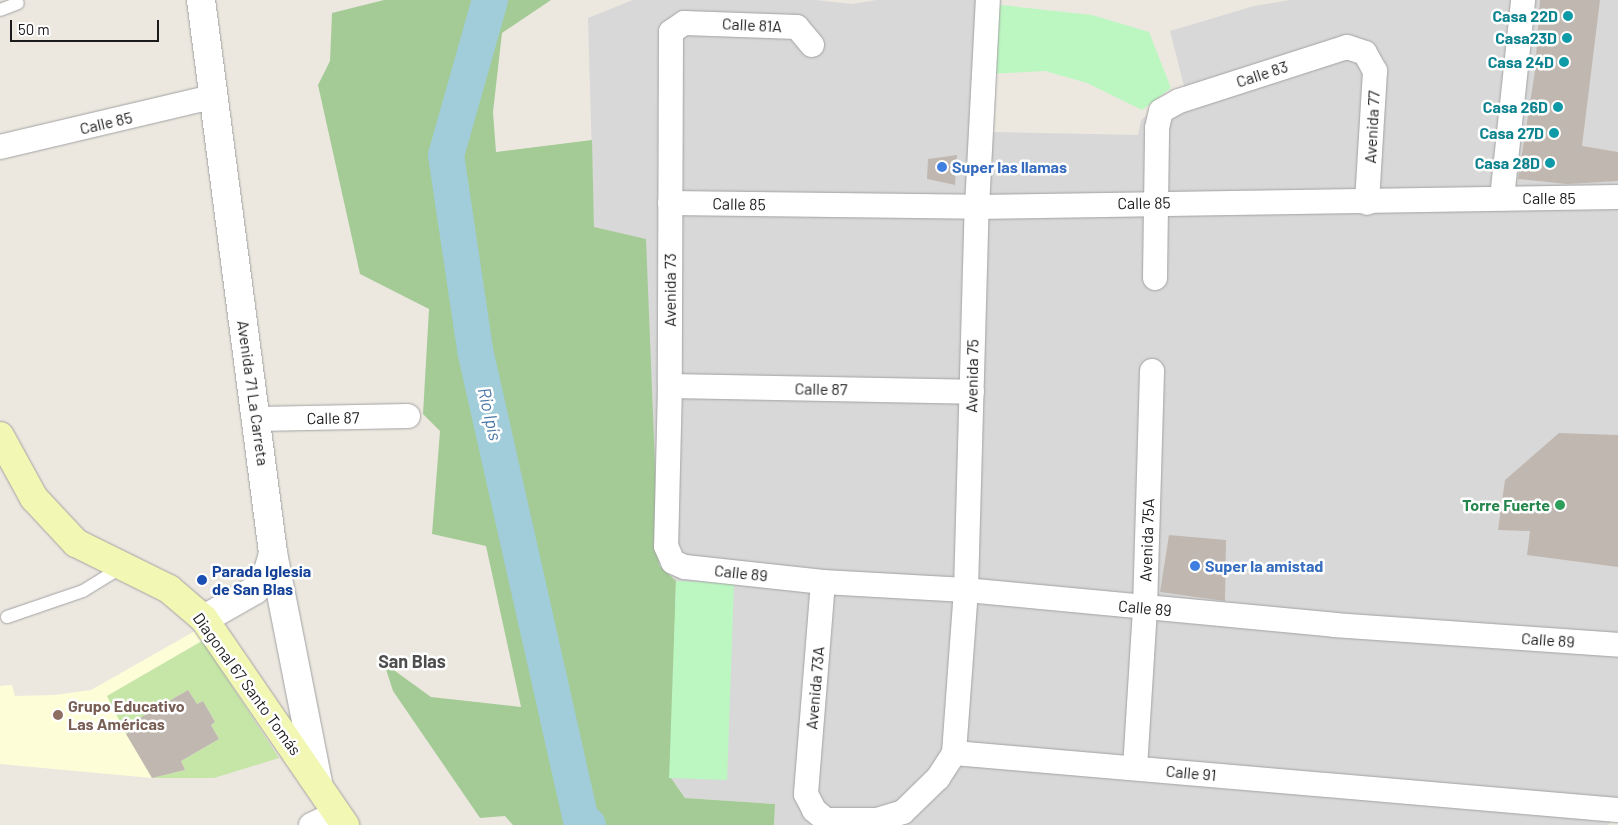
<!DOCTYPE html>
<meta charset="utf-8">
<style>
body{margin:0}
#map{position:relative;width:1618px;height:825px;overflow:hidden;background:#ece8e0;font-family:Barlow,sans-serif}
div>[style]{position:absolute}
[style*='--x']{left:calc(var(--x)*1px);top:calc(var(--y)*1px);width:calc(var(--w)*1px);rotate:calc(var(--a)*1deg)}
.residential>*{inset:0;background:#d9d8d8}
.education>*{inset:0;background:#fdfed7}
.grass>*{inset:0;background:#c5e6a6}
.forest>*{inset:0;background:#a4cb96}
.park>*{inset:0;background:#bcf7c2;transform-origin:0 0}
.river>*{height:36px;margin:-18px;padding:0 18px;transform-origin:18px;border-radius:18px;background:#a1ccd9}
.building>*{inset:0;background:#c0b8b0}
.roads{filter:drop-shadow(0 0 1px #a2a2a2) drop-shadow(0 0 1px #a2a2a2)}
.service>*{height:12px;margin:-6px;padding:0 6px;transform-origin:6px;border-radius:6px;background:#fff}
.minor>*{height:24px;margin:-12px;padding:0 12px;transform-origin:12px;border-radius:12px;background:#fff}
.tertiary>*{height:28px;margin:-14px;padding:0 14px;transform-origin:14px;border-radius:14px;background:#fff}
.secondary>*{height:28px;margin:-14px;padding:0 14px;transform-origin:14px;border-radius:14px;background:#f2f7b3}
.dots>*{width:14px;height:14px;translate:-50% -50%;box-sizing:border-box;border:2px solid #fff;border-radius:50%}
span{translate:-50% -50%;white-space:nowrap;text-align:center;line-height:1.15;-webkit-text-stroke:5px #fff;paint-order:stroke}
.culture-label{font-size:16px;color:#0d838f;font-weight:700}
.right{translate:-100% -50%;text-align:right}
.street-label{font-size:16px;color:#1b1b1b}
.shop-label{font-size:16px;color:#366cbe;font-weight:700}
.left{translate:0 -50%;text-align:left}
.leisure-label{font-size:16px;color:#27864d;font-weight:700}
.transit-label{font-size:16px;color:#164399;font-weight:700}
.education-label{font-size:16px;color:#785e54;font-weight:700}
.water-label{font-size:18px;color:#4b77a6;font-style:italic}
.neighbourhood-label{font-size:18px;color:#4e4e4e;font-weight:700}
.scale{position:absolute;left:10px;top:20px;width:149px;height:22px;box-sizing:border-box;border:2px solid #1b1b1b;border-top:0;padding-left:6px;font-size:15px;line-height:18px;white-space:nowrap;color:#1b1b1b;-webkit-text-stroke:4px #fff;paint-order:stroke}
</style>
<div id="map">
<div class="residential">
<div style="clip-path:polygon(633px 0,816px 0,852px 4px,876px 0,1000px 0,992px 132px,1138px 135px,1141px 120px,1184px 86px,1170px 31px,1254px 6px,1290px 0,1618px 0,1618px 811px,1608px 825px,774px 825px,775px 804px,685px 798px,671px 778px,676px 581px,659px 565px,594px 228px,588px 18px)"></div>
</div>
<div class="education">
<div style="clip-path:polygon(195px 631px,202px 641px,107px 696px,152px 778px,0 764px,0 686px,12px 685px,15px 696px,55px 695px,91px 690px)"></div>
</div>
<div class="grass">
<div style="clip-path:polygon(202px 641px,279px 758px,214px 778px,152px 778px,185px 770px,181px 761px,219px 739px,211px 725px,215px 722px,203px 701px,197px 704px,188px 690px,141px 718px,144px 724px,126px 734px,107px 696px)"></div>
</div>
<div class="forest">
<div style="clip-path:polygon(384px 0,551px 0,502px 33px,493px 112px,496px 152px,592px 140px,594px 227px,646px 239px,659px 565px,676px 581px,671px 778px,685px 798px,775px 804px,774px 825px,513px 825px,505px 816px,480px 818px,393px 691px,384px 663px,431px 697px,521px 707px,486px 546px,432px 534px,440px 431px,423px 414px,429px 309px,360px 274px,318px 85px,330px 61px,332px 13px)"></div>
</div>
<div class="park">
<div style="clip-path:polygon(983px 3px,1092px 15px,1149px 32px,1171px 88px,1142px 110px,1087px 83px,1045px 71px,987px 74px)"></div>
<div style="left:676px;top:581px;width:58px;height:197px;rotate:2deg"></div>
</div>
<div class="river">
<div style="--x:490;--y:0;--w:161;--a:105.8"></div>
<div style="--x:446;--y:155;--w:197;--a:81.5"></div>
<div style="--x:475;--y:350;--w:481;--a:77.3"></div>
<div style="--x:581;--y:819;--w:9;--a:41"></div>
</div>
<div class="building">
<div style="clip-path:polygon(1540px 0,1600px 0,1582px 146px,1618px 152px,1618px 181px,1567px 184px,1518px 179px,1535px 71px)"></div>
<div style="clip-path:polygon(957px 155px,955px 185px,927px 179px,928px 159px)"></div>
<div style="clip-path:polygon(1559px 433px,1618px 435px,1618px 567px,1527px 555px,1530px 531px,1498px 530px,1505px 480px)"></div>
<div style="clip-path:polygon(1169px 535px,1226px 540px,1225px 601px,1160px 592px)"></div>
<div style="clip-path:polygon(188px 690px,197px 704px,203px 701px,215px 722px,211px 725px,219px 739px,181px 761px,185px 770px,152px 778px,126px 734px,144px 724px,140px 718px)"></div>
</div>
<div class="roads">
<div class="service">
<div style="--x:0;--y:10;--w:19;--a:-21"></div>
<div style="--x:7;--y:617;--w:80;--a:-18.9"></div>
<div style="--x:83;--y:591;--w:46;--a:-31.6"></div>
</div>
<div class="minor">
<div style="--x:812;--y:45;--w:23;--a:-130"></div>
<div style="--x:797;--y:27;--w:113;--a:-178"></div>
<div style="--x:684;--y:23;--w:16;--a:145"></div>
<div style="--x:671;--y:32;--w:354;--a:90.2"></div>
<div style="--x:670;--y:386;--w:160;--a:91.4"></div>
<div style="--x:666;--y:546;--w:17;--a:66"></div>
<div style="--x:673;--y:562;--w:13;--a:23"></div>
<div style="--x:685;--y:567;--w:139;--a:6.2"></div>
<div style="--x:823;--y:582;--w:143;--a:3.2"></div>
<div style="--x:966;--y:590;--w:371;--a:5.4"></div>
<div style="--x:1335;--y:625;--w:284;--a:4"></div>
<div style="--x:0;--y:147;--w:218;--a:-13.3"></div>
<div style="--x:1502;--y:198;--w:199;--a:-83.9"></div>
<div style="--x:670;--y:203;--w:307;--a:0.7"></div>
<div style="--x:977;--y:207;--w:641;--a:-0.89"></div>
<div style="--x:1155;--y:278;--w:150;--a:-89.2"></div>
<div style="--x:1157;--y:128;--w:17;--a:-77"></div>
<div style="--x:1161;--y:111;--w:21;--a:-29"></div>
<div style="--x:1179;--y:101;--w:176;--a:-17.8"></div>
<div style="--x:1347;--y:47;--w:19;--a:18"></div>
<div style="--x:1365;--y:53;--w:21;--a:61"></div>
<div style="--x:1375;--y:71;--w:132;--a:93.5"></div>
<div style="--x:670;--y:386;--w:302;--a:1.1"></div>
<div style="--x:257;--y:419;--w:151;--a:-1.1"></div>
<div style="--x:823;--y:582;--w:213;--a:94.6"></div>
<div style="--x:806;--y:794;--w:18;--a:63"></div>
<div style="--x:814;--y:810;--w:16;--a:40"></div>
<div style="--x:826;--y:820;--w:51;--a:0"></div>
<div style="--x:877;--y:820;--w:27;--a:-17"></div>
<div style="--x:903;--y:812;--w:49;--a:-44.2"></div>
<div style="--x:938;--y:778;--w:30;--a:-57"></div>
<div style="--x:954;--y:753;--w:666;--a:4.91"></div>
<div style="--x:954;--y:753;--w:163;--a:-85.8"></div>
<div style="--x:966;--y:590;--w:383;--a:-88.4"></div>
<div style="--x:977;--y:207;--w:207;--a:-87"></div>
<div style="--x:1135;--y:768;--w:160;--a:-86.4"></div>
<div style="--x:1145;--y:608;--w:237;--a:-88.3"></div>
<div style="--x:311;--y:825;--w:29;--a:-25"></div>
</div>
<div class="tertiary">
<div style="--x:201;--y:0;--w:558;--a:82.58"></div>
<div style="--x:273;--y:553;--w:234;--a:78.9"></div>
<div style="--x:204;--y:619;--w:59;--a:-29.6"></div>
<div style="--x:255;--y:590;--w:23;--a:-56"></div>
<div style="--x:268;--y:571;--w:19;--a:-74"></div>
</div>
<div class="secondary">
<div style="--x:0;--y:436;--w:71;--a:61.3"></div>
<div style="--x:34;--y:498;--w:62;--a:47"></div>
<div style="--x:76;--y:543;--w:104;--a:26.3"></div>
<div style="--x:169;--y:589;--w:46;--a:40.6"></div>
<div style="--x:204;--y:619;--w:250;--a:55.6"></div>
</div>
</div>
<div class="dots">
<div style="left:1568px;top:16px;background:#0f9aa8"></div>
<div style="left:1567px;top:38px;background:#0f9aa8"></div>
<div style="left:1564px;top:62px;background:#0f9aa8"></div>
<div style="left:1558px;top:107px;background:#0f9aa8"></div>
<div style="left:1554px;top:133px;background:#0f9aa8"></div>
<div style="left:1550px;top:163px;background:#0f9aa8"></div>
<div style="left:942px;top:167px;background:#3f7fe0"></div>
<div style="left:1560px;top:505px;background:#2e9e5b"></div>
<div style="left:1195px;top:566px;background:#3f7fe0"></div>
<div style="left:202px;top:580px;background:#1a4fb4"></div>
<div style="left:58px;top:715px;background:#8d6e63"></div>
</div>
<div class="culture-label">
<span class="right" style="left:1558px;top:16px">Casa 22D</span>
<span class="right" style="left:1557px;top:38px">Casa23D</span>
<span class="right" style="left:1554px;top:62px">Casa 24D</span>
<span class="right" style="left:1548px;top:107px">Casa 26D</span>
<span class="right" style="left:1544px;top:133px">Casa 27D</span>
<span class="right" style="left:1540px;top:163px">Casa 28D</span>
</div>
<div class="street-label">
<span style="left:752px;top:25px;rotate:3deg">Calle 81A</span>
<span style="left:1262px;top:74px;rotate:-18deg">Calle 83</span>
<span style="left:106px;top:123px;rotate:-13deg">Calle 85</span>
<span style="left:1372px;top:127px;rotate:-87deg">Avenida 77</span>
<span style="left:1549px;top:198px">Calle 85</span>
<span style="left:1144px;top:203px;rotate:-1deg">Calle 85</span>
<span style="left:739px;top:204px;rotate:1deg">Calle 85</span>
<span style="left:670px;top:290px;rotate:-90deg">Avenida 73</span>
<span style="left:972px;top:376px;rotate:-89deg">Avenida 75</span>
<span style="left:821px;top:389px;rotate:1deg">Calle 87</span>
<span style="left:253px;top:393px;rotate:82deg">Avenida 71 La Carreta</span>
<span style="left:333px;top:418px;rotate:-1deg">Calle 87</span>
<span style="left:1147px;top:540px;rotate:-88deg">Avenida 75A</span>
<span style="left:741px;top:573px;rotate:6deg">Calle 89</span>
<span style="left:1145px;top:608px;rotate:5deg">Calle 89</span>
<span style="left:1548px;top:640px;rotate:4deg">Calle 89</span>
<span style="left:247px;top:684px;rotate:54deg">Diagonal 67 Santo Tomás</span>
<span style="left:815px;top:688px;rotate:-85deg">Avenida 73A</span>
<span style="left:1191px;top:773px;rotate:5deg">Calle 91</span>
</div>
<div class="shop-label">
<span class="left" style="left:952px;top:167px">Super las llamas</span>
<span class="left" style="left:1205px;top:566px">Super la amistad</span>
</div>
<div class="leisure-label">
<span class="right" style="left:1550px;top:505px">Torre Fuerte</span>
</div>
<div class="transit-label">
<span class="left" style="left:212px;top:580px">Parada Iglesia<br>de San Blas</span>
</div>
<div class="education-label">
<span class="left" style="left:68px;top:715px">Grupo Educativo<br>Las Américas</span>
</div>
<div class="water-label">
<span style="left:490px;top:414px;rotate:77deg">Río Ipís</span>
</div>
<div class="neighbourhood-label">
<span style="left:412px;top:661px">San Blas</span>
</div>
<div class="scale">50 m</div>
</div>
